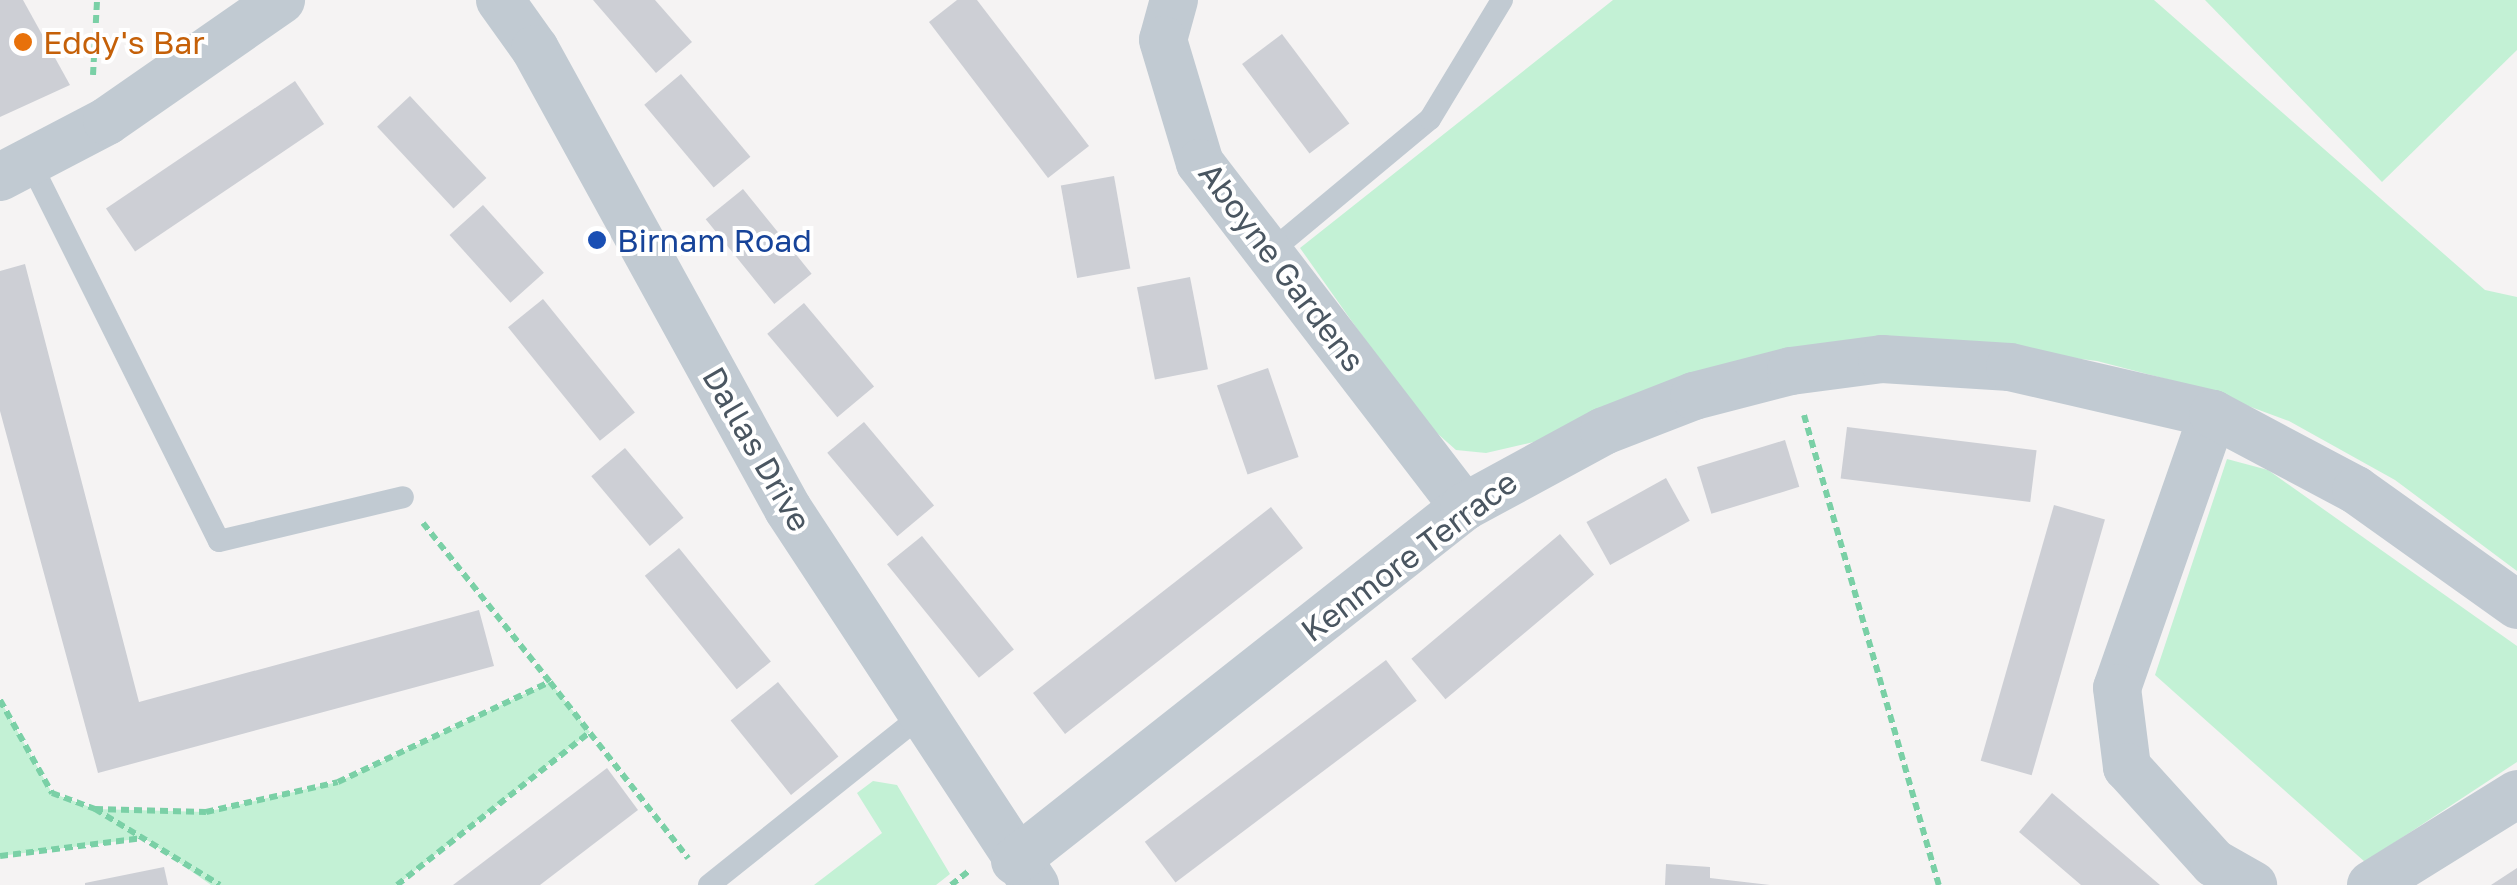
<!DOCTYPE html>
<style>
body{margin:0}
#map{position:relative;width:2517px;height:885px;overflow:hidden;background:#f5f3f3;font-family:"Golos Text",sans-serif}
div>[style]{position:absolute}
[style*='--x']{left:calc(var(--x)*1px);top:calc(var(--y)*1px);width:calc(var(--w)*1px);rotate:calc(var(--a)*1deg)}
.green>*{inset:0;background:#c3f1d5}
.building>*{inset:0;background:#cdcfd5;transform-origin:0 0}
.path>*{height:6px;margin-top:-3px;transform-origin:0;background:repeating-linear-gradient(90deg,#7ad0a6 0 8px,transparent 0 13px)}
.lane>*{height:22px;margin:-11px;padding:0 11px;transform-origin:11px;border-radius:11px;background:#c1cad2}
.street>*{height:48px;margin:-24px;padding:0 24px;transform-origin:24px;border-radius:24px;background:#c1cad2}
.dots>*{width:28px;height:28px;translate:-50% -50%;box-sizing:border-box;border:5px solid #fff;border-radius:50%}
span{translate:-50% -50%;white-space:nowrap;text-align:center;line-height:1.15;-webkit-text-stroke:8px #fff;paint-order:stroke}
.food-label{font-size:32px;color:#c56008}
.left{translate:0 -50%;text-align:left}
.transit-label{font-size:32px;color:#164399}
.street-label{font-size:32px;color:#4a5661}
</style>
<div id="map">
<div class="green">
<div style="clip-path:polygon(1613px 0,2154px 0,2485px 290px,2517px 297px,2517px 571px,2395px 480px,2289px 421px,2197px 387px,2097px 361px,1959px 344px,1486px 453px,1456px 450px,1421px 419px,1300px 248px)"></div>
<div style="clip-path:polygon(2205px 0,2517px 0,2517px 50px,2382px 182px)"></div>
<div style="clip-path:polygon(2227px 459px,2268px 470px,2517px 646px,2517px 762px,2365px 862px,2155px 675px)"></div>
<div style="clip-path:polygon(550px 682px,590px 732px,397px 885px,211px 885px,144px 838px,0 856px,0 700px,52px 793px,95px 809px,206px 812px,338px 782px)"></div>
<div style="clip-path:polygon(873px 781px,897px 785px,950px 874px,936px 885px,814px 885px,882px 833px,857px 793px)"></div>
</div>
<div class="building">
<div style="clip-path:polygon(0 0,23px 0,70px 85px,0 117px)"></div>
<div style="clip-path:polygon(593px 0,655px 0,692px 42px,656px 73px)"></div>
<div style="clip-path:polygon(957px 0,977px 0,1089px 146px,1048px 178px,929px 22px)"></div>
<div style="left:1282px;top:34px;width:112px;height:50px;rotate:53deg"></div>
<div style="left:681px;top:74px;width:108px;height:48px;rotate:50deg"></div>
<div style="left:295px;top:81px;width:52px;height:228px;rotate:56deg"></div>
<div style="left:410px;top:96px;width:112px;height:45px;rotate:47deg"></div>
<div style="left:1114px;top:176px;width:94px;height:54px;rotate:80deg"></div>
<div style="left:743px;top:189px;width:109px;height:48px;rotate:51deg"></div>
<div style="left:483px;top:205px;width:91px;height:45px;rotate:48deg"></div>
<div style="clip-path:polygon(25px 264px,139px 702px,479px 610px,494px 666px,98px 773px,0 411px,0 271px)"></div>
<div style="left:1190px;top:277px;width:94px;height:54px;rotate:79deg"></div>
<div style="left:543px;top:299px;width:146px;height:45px;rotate:51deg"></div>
<div style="left:804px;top:303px;width:109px;height:48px;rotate:50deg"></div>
<div style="left:1268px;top:368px;width:94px;height:54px;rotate:71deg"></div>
<div style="left:864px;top:422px;width:109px;height:48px;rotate:50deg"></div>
<div style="left:1847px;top:427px;width:191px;height:52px;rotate:7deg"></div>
<div style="left:1785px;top:440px;width:49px;height:92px;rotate:73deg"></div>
<div style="left:625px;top:448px;width:91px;height:44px;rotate:50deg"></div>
<div style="left:1666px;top:478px;width:49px;height:91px;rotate:61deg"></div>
<div style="left:2054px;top:505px;width:53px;height:266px;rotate:16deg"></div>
<div style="left:1271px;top:507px;width:52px;height:302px;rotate:52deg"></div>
<div style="left:1560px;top:534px;width:53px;height:194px;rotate:50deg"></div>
<div style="left:922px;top:536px;width:146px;height:45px;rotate:51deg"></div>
<div style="left:679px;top:548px;width:146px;height:44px;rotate:51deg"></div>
<div style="left:1386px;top:660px;width:51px;height:302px;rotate:53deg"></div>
<div style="left:778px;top:682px;width:96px;height:61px;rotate:51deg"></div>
<div style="clip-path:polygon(607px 768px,638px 810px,540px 885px,453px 885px)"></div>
<div style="clip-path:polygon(2052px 793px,2160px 885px,2081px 885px,2019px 832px)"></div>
<div style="clip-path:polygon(1666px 864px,1710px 867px,1710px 878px,1770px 885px,1665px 885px)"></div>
<div style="clip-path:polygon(164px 867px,168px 885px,85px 885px,85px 883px)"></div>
<div style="clip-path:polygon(2517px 868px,2517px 885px,2491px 885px)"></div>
</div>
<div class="path">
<div style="--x:93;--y:75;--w:75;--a:-86.9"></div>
<div style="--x:1804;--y:415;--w:489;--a:74"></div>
<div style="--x:423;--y:523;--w:203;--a:51.4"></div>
<div style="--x:0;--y:700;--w:107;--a:60.8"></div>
<div style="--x:52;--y:793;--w:46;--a:20.4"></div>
<div style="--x:95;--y:809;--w:146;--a:31.3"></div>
<div style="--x:95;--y:809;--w:111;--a:1.5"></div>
<div style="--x:206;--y:812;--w:135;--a:-12.8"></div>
<div style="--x:338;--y:782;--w:234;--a:-25.3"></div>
<div style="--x:550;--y:682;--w:224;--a:51.9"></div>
<div style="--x:0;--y:856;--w:144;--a:-7.2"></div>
<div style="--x:397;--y:885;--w:246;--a:-38.4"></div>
<div style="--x:951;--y:885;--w:24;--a:-38"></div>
</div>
<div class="lane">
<div style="--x:31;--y:164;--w:421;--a:63.5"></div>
<div style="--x:219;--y:541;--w:189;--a:-13.4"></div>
<div style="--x:1269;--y:253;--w:209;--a:-39.8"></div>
<div style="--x:1430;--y:119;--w:139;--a:-58.8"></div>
<div style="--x:709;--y:885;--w:271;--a:-38.6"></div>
</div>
<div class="street">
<div style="--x:500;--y:0;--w:60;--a:54.5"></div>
<div style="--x:535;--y:49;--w:525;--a:61.19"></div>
<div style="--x:788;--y:509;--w:450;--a:56.7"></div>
<div style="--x:1174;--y:0;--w:41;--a:105.4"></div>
<div style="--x:1163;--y:40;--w:128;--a:73.3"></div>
<div style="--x:1200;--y:163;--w:434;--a:52.5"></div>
<div style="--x:0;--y:177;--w:121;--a:-27.6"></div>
<div style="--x:107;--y:121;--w:212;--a:-34.8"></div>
<div style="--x:2213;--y:414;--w:290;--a:109.3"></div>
<div style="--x:2117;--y:688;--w:80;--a:82.8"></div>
<div style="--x:2127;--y:767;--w:130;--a:47.8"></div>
<div style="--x:2214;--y:863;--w:45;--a:29.4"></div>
<div style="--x:1015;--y:861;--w:572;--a:-38.25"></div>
<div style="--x:1464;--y:507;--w:159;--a:-28.5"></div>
<div style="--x:1604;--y:431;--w:97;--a:-21.3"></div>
<div style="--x:1694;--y:396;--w:100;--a:-14.5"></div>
<div style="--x:1791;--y:371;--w:92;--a:-7.5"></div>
<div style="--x:1882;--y:359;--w:128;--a:3.6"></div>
<div style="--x:2010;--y:367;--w:208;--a:13"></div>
<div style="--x:2213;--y:414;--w:162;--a:28"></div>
<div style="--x:2356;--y:490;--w:198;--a:35.5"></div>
<div style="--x:2371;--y:885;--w:172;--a:-31.9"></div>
</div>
<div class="dots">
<div style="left:23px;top:42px;background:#e8710a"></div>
<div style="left:597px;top:240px;background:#1a4fb4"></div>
</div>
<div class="food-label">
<span class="left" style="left:43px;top:42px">Eddy's Bar</span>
</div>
<div class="transit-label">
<span class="left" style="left:617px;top:240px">Birnam Road</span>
</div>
<div class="street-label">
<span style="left:1282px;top:267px;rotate:53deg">Aboyne Gardens</span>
<span style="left:757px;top:449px;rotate:60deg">Dallas Drive</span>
<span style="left:1409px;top:556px;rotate:-37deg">Kenmore Terrace</span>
</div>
</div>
